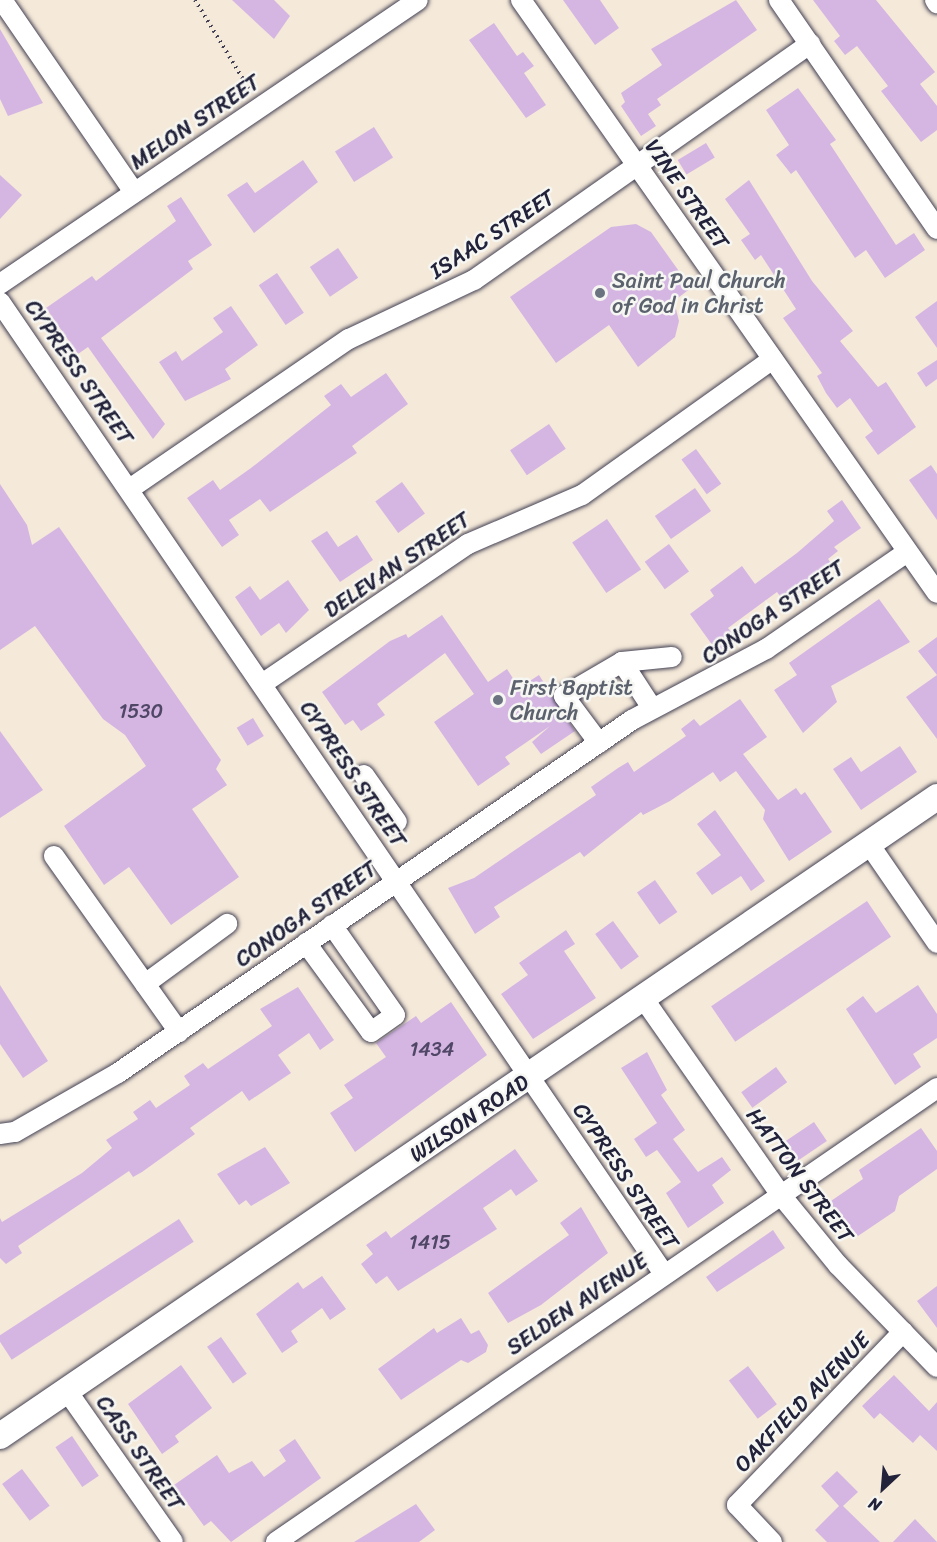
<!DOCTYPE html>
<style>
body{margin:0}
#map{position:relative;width:937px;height:1542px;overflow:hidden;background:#f5e9d9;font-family:Sriracha,sans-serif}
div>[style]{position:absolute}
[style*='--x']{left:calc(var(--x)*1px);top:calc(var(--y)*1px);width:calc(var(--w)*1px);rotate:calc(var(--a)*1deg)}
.building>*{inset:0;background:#d5b6e3;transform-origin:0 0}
.path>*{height:4px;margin-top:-2px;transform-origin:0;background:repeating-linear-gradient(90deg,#424053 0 1.5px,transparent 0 6px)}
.roads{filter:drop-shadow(0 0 2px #424053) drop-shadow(0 0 2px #424053)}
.minor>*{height:20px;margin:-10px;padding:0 10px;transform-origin:10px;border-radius:10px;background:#fff}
.major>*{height:26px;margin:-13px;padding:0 13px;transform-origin:13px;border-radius:13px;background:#fff}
.dots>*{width:16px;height:16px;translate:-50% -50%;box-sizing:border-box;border:3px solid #f6f6f2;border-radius:50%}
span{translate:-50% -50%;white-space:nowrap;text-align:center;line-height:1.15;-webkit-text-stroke:5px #f6f6f2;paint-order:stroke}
.number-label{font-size:20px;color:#4f4765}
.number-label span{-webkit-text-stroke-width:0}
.street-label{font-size:22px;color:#22223b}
.worship-label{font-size:22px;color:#5b616d}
.left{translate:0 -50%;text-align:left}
.north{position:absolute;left:853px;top:1458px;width:60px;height:60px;-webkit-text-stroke:4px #f6f6f2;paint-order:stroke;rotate:206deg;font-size:16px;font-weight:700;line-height:24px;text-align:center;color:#22223b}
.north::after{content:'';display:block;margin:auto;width:21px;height:27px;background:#22223b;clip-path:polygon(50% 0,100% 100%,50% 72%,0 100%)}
</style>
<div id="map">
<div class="building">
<div style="clip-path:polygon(232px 0,274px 0,290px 16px,274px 39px)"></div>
<div style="clip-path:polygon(563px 0,600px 0,619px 28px,595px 45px)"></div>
<div style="clip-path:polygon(736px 0,757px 30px,657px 99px,661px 105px,648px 114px,656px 126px,641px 136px,621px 106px,625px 102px,621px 93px,662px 65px,651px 49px)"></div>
<div style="clip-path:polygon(813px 0,876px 0,935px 72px,920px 84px,937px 106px,937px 130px,921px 142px,881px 91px,888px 86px,857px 46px,845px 55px,834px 41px,840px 36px)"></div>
<div style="clip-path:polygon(494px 23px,517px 56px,523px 52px,534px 66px,524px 73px,546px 105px,526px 118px,469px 40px)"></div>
<div style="clip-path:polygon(0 29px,43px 103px,8px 116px,0 99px)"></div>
<div style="clip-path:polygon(798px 88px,836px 140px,830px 144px,896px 245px,914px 233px,925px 250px,885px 278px,866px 250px,855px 258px,796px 170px,791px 174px,776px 155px,789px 145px,766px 110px)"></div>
<div style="left:374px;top:127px;width:36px;height:46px;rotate:58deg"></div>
<div style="left:706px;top:143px;width:17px;height:33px;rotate:59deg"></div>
<div style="clip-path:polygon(303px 160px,318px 182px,254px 233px,227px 195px,247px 182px,255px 193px)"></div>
<div style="clip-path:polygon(0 175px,22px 195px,0 219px)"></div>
<div style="clip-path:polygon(749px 180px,812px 281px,853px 331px,840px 341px,878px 387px,886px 382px,916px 427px,878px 455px,865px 437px,873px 431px,850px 398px,837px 408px,826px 393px,817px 376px,822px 373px,783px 318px,796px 309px,761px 255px,755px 260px,741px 240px,750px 234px,725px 199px)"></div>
<div style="clip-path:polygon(181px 197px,212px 245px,188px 261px,193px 269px,101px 338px,165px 424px,153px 439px,88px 347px,78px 354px,46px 308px,92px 276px,96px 281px,176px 221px,167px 206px)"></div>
<div style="clip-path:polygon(636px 224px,651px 232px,691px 288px,674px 301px,679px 321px,675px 337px,638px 367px,609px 325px,556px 363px,510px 297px,611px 227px)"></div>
<div style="left:338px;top:248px;width:36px;height:34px;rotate:56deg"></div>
<div style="left:277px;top:273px;width:48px;height:22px;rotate:56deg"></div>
<div style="clip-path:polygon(937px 301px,937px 348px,915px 317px)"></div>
<div style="clip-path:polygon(231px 306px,258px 345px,225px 369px,231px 379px,185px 401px,159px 362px,176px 351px,182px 361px,223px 332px,213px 318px)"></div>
<div style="clip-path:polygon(937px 360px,937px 379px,926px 387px,917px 373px)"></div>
<div style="clip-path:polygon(386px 373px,408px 404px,352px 446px,357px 453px,270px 512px,260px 499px,229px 520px,239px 535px,222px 547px,187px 498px,213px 480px,220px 490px,251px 468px,331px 405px,324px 396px,341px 384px,351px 397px)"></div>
<div style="left:549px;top:424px;width:30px;height:47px;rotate:56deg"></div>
<div style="left:696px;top:449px;width:43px;height:18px;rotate:54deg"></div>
<div style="clip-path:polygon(931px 465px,937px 474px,937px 520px,909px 480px)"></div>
<div style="left:402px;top:482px;width:39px;height:33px;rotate:54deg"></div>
<div style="clip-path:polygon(0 484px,27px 525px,32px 545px,59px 527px,221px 760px,216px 769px,227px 785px,192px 809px,239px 877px,171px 925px,129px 867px,104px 885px,64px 826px,146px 766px,125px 735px,103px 719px,35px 626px,0 650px)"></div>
<div style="left:695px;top:488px;width:28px;height:49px;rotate:55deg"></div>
<div style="clip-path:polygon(842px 500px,861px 528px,834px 547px,838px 551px,828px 559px,831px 563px,804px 589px,785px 603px,777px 592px,728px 628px,737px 639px,718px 653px,690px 614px,714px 596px,710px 590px,742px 566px,755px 584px,797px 553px,834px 521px,827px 511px)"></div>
<div style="left:607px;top:519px;width:61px;height:42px;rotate:56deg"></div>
<div style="clip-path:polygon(327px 531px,338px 547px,357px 535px,373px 560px,340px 582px,311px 541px)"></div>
<div style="left:669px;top:544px;width:34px;height:30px;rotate:54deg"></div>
<div style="clip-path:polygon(288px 580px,309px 610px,286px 633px,279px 623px,261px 636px,235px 597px,250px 586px,260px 600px)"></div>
<div style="clip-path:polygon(879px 599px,910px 642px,831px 686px,837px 702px,803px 733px,774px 690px,797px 675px,789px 663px)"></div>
<div style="clip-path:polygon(442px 615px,488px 682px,507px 669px,519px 688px,539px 675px,575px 731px,541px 754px,532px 742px,550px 726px,505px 757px,510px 764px,478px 786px,434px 722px,474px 694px,445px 653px,377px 704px,385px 715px,361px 731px,353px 720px,345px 725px,322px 692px,390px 641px,406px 634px,408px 638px)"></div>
<div style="clip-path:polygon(937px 637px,937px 739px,906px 697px,937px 675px,918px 651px)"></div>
<div style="clip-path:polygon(740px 699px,767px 737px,743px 754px,778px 800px,796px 788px,801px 795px,805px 792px,832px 832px,789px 861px,763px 819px,765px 810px,736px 771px,720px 782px,713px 772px,670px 801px,643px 815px,641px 812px,584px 857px,580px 852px,494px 907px,500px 917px,475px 934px,448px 888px,474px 878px,596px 795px,591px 787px,618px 768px,628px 762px,634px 772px,686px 736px,681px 729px,694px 719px,700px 726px)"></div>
<div style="left:253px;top:718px;width:21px;height:19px;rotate:59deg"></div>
<div style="clip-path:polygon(0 731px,43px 790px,0 818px)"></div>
<div style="clip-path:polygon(900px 746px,917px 772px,861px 810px,833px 769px,851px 757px,861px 772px)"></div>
<div style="clip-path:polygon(715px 810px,765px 881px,751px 891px,741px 876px,712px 895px,696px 873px,721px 855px,697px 824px)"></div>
<div style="left:655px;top:880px;width:39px;height:22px;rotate:55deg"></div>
<div style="left:867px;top:901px;width:43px;height:188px;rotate:56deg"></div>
<div style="left:613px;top:921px;width:44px;height:22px;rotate:54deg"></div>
<div style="clip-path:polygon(566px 930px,575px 944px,564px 951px,596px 998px,533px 1039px,501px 994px,528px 975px,519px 963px)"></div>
<div style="clip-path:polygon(0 985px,48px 1061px,23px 1078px,0 1044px)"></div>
<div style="clip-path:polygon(918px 985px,937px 1014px,937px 1038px,913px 1054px,921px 1067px,895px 1085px,846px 1009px,863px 996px,876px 1013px)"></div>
<div style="clip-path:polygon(298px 987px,334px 1040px,320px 1050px,309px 1033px,278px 1055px,291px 1073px,249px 1101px,242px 1091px,190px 1128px,195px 1134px,142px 1172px,133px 1177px,129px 1171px,18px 1246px,22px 1253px,6px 1264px,0 1258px,0 1218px,2px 1222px,82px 1173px,112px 1148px,106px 1140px,138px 1119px,133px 1112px,150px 1100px,156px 1108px,190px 1085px,184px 1076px,203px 1063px,208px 1069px,272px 1026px,260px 1009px)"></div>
<div style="clip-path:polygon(451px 1002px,487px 1055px,355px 1152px,330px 1113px,353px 1098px,344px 1085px,386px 1057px,376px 1043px,416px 1016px,421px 1023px)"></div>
<div style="clip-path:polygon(647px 1052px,667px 1090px,661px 1095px,685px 1130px,673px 1139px,698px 1172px,722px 1157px,731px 1170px,712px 1185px,724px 1203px,688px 1228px,666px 1193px,681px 1182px,657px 1150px,646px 1157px,634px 1139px,657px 1123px,621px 1068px)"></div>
<div style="left:776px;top:1067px;width:19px;height:43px;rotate:54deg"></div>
<div style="left:814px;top:1122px;width:23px;height:44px;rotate:56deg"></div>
<div style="clip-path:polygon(921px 1128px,937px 1151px,937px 1169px,899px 1196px,895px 1211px,858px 1236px,828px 1203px,863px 1179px,859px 1170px)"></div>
<div style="clip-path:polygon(265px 1147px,290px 1183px,251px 1206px,246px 1200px,239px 1205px,217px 1174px)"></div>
<div style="clip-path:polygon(515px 1149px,538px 1181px,516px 1196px,511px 1189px,483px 1208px,497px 1229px,398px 1291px,387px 1276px,376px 1284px,361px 1264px,373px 1254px,366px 1245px,386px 1231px,391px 1238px)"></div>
<div style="clip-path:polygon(581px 1207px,608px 1253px,541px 1305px,508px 1323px,488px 1293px,569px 1235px,560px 1223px)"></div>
<div style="left:179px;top:1219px;width:27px;height:217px;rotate:57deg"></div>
<div style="clip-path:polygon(773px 1230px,785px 1248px,717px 1292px,706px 1277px)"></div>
<div style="clip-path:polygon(322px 1276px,346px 1309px,330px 1320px,322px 1308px,291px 1331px,298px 1342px,282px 1353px,256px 1314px,298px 1282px,303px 1289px)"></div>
<div style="clip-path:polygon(937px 1286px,937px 1328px,917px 1301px)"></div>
<div style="clip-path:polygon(461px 1318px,471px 1334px,479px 1330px,488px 1345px,486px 1352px,468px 1363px,461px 1360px,401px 1400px,378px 1369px,434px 1328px,437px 1333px)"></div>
<div style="left:221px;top:1337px;width:45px;height:17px;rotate:55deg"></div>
<div style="clip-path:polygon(181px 1365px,212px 1408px,175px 1436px,179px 1442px,162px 1454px,128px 1404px)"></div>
<div style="left:748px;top:1366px;width:48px;height:24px;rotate:53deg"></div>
<div style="clip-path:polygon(894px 1375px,929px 1411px,937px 1402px,937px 1451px,920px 1435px,913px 1443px,880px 1413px,874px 1419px,862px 1406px)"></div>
<div style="left:72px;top:1436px;width:48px;height:20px;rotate:56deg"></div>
<div style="clip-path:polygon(295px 1439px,321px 1478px,231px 1542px,211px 1521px,204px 1526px,174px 1485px,217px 1455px,229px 1473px,252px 1461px,264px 1477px,286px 1461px,279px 1450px)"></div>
<div style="left:22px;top:1469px;width:46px;height:25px;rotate:53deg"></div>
<div style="clip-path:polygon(837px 1471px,858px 1492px,843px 1506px,880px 1542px,827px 1542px,815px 1530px,839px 1506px,821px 1486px)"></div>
<div style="clip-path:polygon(416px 1504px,435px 1530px,419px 1542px,354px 1542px)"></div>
<div style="clip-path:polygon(915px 1519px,937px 1542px,893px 1542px)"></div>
</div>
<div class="path">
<div style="--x:195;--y:0;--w:108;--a:58.7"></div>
</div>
<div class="roads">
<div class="minor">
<div style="--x:2;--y:0;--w:233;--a:55.5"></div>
<div style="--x:521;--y:0;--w:724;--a:54.95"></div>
<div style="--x:779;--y:0;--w:278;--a:55.4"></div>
<div style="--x:935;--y:0;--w:4;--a:56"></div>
<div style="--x:0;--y:284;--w:505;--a:-34.19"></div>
<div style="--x:0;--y:302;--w:1177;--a:55.66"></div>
<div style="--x:131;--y:488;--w:264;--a:-34.4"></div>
<div style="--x:349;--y:339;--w:138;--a:-25.3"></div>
<div style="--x:474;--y:280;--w:411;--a:-35.1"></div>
<div style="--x:622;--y:662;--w:55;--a:56.9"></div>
<div style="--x:262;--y:684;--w:249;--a:-34.2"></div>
<div style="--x:468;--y:544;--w:124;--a:-23.3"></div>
<div style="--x:582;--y:495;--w:234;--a:-35.5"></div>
<div style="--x:599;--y:743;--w:59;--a:-126.7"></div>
<div style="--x:564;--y:696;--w:67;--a:-30.4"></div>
<div style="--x:622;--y:662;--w:50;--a:-5.7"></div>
<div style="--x:364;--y:775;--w:57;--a:54.9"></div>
<div style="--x:869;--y:844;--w:120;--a:55.5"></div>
<div style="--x:54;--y:856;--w:216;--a:54.6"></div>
<div style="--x:306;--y:943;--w:110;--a:53.9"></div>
<div style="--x:371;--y:1032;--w:29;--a:-35"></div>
<div style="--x:395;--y:1015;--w:110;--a:-125"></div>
<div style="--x:145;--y:984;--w:102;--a:-36.2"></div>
<div style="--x:643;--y:998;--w:239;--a:55"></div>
<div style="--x:780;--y:1194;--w:92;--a:50.8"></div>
<div style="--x:838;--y:1265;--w:142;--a:45.9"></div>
<div style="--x:0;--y:1134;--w:15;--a:-8"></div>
<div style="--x:15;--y:1132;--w:119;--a:-29.8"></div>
<div style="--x:118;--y:1073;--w:624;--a:-34.48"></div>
<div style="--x:632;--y:720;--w:152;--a:-27.9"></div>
<div style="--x:766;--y:649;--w:171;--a:-34.5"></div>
<div style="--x:67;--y:1391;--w:184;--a:54.9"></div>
<div style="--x:276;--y:1542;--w:802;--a:-34.48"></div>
<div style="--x:772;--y:1542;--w:51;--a:-133.4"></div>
<div style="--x:737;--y:1505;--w:240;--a:-46.2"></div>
</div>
<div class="major">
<div style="--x:0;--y:1436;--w:1134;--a:-34.29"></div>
</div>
</div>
<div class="dots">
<div style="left:600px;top:293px;background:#6b7280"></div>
<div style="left:498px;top:700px;background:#6b7280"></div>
</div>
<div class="number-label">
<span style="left:141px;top:711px">1530</span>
<span style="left:432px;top:1049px">1434</span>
<span style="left:430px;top:1242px">1415</span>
</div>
<div class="street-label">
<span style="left:195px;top:122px;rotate:-34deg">MELON STREET</span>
<span style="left:687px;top:194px;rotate:55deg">VINE STREET</span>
<span style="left:492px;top:234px;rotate:-33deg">ISAAC STREET</span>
<span style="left:79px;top:372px;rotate:55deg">CYPRESS STREET</span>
<span style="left:397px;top:565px;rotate:-34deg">DELEVAN STREET</span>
<span style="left:773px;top:612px;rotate:-34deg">CONOGA STREET</span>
<span style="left:353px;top:774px;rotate:56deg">CYPRESS STREET</span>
<span style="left:306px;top:914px;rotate:-35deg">CONOGA STREET</span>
<span style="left:469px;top:1118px;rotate:-34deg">WILSON ROAD</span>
<span style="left:800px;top:1175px;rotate:53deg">HATTON STREET</span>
<span style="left:626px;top:1176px;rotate:56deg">CYPRESS STREET</span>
<span style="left:577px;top:1304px;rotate:-34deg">SELDEN AVENUE</span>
<span style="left:802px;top:1402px;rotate:-46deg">OAKFIELD AVENUE</span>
<span style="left:140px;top:1453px;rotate:55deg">CASS STREET</span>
</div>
<div class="worship-label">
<span class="left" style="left:612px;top:293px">Saint Paul Church<br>of God in Christ</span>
<span class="left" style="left:510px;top:700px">First Baptist<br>Church</span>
</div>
<div class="north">N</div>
</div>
